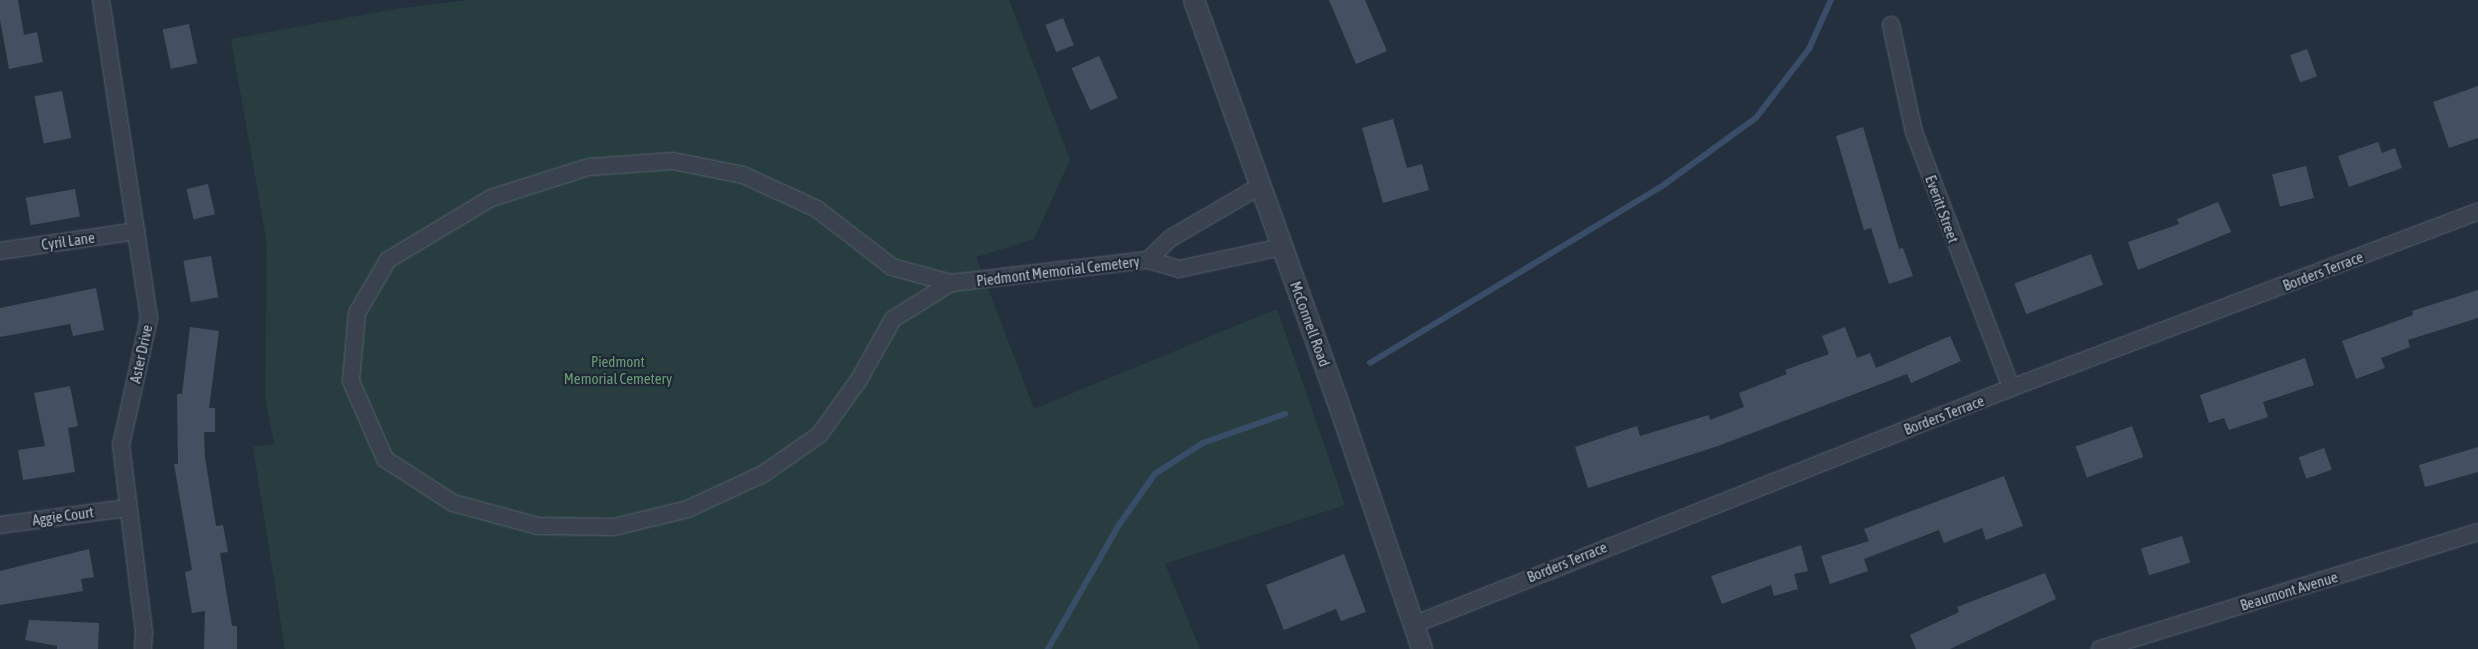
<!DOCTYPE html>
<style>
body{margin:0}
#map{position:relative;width:2478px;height:649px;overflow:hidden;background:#25303f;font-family:"Asap Condensed",sans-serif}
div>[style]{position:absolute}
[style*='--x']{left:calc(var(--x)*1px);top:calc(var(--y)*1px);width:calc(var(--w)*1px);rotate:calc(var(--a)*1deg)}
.green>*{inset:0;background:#273d40}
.stream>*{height:5.5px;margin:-2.75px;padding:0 2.75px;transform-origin:2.75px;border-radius:2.75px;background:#3a4d68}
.building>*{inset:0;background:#445060;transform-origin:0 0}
.roads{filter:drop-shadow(0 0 1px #57606c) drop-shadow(0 0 1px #57606c)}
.minor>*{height:16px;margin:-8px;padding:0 8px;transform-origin:8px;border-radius:8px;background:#39424e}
.tertiary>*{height:20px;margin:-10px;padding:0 10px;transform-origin:10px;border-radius:10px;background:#39424e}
span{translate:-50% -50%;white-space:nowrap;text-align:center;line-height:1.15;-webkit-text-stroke:4.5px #1e2734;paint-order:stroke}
.street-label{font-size:15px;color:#b5bdc9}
.park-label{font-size:15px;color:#6c9a77}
</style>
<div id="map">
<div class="green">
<div style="clip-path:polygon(470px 0,1009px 0,1070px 160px,1034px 239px,976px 257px,1034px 409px,1277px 309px,1345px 505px,1165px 564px,1200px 649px,285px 649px,253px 447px,274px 444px,265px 396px,267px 244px,231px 39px,401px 8px)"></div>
</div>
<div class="stream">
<div style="--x:1370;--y:363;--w:345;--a:-31.2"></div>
<div style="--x:1665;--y:184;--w:112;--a:-36"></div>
<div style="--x:1756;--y:118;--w:87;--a:-52.5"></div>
<div style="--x:1809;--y:49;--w:54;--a:-65.8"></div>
<div style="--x:1048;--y:649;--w:143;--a:-60.2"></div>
<div style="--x:1119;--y:525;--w:62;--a:-54.8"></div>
<div style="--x:1155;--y:474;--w:57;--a:-32.9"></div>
<div style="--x:1203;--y:443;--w:87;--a:-19.5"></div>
</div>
<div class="building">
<div style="clip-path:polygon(0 0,18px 0,24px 35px,37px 32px,43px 62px,9px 69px,0 20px)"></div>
<div style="clip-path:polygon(1329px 0,1365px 0,1387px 51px,1356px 64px)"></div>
<div style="left:1063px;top:18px;width:29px;height:19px;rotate:68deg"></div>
<div style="left:189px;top:24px;width:40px;height:27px;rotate:78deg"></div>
<div style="left:2307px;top:49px;width:29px;height:18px;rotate:70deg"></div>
<div style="left:1099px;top:56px;width:46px;height:30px;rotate:66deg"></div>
<div style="clip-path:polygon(2478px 86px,2478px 138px,2449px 148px,2433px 102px)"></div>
<div style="left:62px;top:91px;width:48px;height:28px;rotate:79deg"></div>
<div style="clip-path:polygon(1393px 119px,1407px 168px,1422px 164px,1429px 190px,1383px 203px,1362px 128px)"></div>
<div style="clip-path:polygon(1863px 127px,1899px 249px,1903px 248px,1913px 276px,1889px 284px,1871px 228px,1864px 230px,1836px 136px)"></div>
<div style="clip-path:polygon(2378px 142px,2382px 153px,2395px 148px,2402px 168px,2349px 187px,2338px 156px)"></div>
<div style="left:2306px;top:166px;width:33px;height:35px;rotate:76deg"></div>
<div style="left:208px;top:184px;width:31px;height:22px;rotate:77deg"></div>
<div style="left:75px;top:189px;width:28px;height:50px;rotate:80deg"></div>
<div style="clip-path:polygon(2218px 202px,2231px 232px,2138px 270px,2128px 242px,2179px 224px,2177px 219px)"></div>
<div style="left:2091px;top:254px;width:33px;height:82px;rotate:69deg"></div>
<div style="left:211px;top:256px;width:42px;height:28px;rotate:80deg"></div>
<div style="clip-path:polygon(96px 288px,104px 330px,73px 336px,70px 324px,0 337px,0 308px)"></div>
<div style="clip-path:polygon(2478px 290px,2478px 318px,2408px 340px,2410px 347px,2381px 358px,2385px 368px,2356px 379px,2342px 341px,2413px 315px,2412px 311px)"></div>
<div style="clip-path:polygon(190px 327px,219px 331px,209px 408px,215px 408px,215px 432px,204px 432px,205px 457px,216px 526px,223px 525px,228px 552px,220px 553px,232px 626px,237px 626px,237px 649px,204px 649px,205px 611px,192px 613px,185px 572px,192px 570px,174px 464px,178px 464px,177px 394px,182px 394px)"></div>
<div style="clip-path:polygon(1845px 327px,1857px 358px,1870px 353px,1876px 368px,1950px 336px,1961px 361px,1911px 383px,1907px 374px,1718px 446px,1588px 488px,1575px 447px,1637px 426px,1640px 436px,1709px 415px,1710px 420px,1744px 407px,1739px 393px,1787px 374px,1785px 370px,1829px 354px,1822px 336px)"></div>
<div style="clip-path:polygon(2305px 358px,2314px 385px,2263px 402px,2268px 417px,2229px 430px,2224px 418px,2209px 423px,2200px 395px)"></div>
<div style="clip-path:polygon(70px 386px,78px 426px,68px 428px,75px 472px,23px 480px,18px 450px,45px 446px,34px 393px)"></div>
<div style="left:2132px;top:426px;width:33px;height:60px;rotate:70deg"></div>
<div style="clip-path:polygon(2478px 447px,2478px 472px,2425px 487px,2419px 465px)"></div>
<div style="left:2324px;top:448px;width:23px;height:27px;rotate:70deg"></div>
<div style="clip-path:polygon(2004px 476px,2023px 526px,1986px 540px,1982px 528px,1944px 543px,1939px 530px,1864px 559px,1868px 571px,1830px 584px,1821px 556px,1869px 541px,1864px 529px)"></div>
<div style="left:2182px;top:536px;width:28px;height:43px;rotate:73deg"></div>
<div style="clip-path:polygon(1801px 545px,1808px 571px,1794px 574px,1798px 589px,1774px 596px,1771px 585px,1722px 604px,1711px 576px)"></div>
<div style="clip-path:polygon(89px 549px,94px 577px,81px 579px,83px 591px,0 605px,0 571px)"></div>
<div style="clip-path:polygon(1344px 554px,1366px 612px,1341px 621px,1336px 609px,1284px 630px,1266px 585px)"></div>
<div style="clip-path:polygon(2045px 573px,2056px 599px,1950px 649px,1916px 649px,1910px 635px,1959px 612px,1957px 607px)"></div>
<div style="clip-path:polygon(29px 620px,99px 623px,98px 649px,57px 649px,57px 646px,25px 640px)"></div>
</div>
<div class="roads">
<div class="minor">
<div style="--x:101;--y:0;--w:322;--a:81.4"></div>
<div style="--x:149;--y:318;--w:130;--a:102.4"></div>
<div style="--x:121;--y:445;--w:189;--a:83"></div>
<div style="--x:144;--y:633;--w:16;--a:94"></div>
<div style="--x:1891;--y:25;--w:109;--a:77.9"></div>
<div style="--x:1914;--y:132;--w:274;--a:69.2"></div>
<div style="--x:0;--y:251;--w:138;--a:-8.3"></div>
<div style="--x:1148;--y:260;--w:32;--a:-44"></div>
<div style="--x:1171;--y:238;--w:103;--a:-30.3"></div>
<div style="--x:951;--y:283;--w:68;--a:148.2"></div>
<div style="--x:893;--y:319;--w:71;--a:119.4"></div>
<div style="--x:858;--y:381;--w:67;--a:125.8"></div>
<div style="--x:819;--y:435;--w:68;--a:145.1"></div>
<div style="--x:763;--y:474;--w:83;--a:155"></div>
<div style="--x:688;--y:509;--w:76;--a:166.3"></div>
<div style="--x:614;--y:527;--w:76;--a:-179.2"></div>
<div style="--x:538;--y:526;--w:88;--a:-164.9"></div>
<div style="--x:453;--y:503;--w:81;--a:-147.1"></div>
<div style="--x:385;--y:459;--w:85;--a:-113.6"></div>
<div style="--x:351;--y:381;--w:68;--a:-85"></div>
<div style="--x:357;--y:313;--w:61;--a:-59.7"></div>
<div style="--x:388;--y:260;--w:120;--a:-31"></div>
<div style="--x:491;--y:198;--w:103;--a:-17.6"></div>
<div style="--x:589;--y:167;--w:84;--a:-4.1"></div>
<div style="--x:673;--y:161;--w:71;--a:11.3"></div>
<div style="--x:743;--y:175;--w:81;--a:24.7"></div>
<div style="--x:817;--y:209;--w:95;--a:37.7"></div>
<div style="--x:892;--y:267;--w:61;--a:15.2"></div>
<div style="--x:951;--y:283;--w:198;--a:-6.7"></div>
<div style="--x:1148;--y:260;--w:32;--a:16"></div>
<div style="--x:1179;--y:269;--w:105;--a:-12.1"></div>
<div style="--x:0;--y:525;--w:128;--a:-7.6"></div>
<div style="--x:1413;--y:625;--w:643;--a:-21.62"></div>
<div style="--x:2011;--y:388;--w:499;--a:-20.7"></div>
<div style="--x:2100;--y:649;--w:396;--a:-17.2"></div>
</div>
<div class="tertiary">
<div style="--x:1194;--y:0;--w:424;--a:70.3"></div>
<div style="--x:1337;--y:399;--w:264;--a:71.2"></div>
</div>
</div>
<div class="street-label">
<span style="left:1942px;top:209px;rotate:70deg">Everitt Street</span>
<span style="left:68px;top:241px;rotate:-8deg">Cyril Lane</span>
<span style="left:1058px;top:271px;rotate:-7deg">Piedmont Memorial Cemetery</span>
<span style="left:2323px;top:271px;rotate:-21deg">Borders Terrace</span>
<span style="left:1310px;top:324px;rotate:70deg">McConnell Road</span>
<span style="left:141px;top:354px;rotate:-78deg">Aster Drive</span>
<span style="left:1944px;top:415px;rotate:-21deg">Borders Terrace</span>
<span style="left:63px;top:516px;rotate:-8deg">Aggie Court</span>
<span style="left:1567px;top:562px;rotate:-22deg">Borders Terrace</span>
<span style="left:2289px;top:591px;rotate:-17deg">Beaumont Avenue</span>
</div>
<div class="park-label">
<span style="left:618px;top:370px">Piedmont<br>Memorial Cemetery</span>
</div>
</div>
